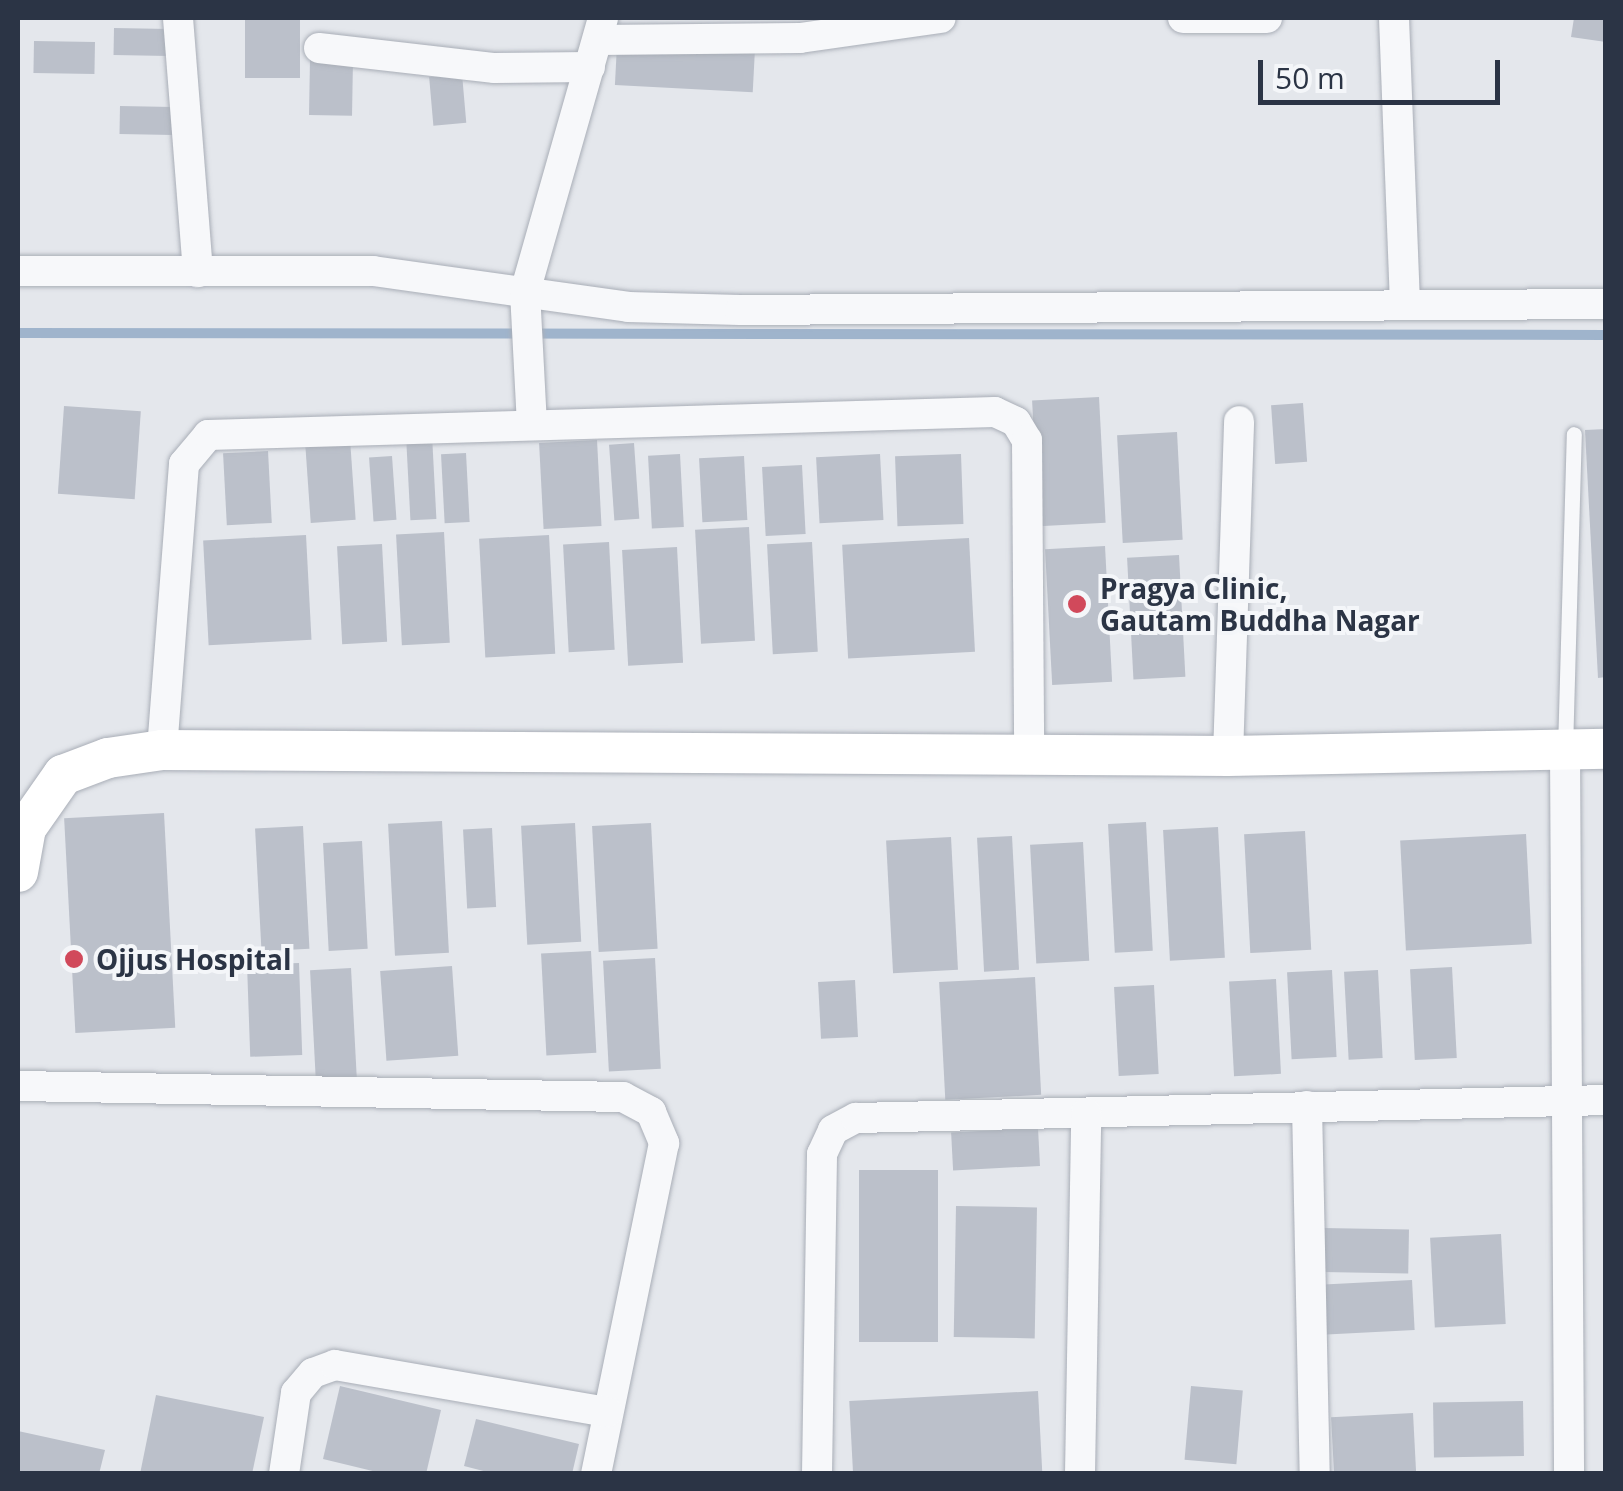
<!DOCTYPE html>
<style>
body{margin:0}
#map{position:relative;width:1623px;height:1491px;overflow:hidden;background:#e4e7ec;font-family:"Open Sans",sans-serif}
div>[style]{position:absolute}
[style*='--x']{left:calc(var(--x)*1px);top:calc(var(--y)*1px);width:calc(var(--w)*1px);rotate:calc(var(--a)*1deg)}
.stream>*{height:10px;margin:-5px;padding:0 5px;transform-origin:5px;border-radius:5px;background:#9fb4cc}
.building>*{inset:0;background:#bbc0ca;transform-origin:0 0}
.roads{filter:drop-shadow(0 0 2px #a9aeb7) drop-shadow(0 0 2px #a9aeb7)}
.lane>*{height:15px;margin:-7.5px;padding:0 7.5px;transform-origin:7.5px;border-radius:7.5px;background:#f7f8fa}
.street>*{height:30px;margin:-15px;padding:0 15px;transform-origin:15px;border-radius:15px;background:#f7f8fa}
.secondary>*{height:40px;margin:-20px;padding:0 20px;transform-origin:20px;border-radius:20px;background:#fff}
.dots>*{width:28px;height:28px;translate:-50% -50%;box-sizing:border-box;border:5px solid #f4f6f9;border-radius:50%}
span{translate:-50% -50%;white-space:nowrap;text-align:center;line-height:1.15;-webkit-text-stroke:8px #f4f6f9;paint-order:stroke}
.poi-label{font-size:28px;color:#2b3445;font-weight:700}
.left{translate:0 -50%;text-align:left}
.frame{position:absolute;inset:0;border:20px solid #2b3445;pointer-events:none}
.scale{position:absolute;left:1258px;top:60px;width:242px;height:45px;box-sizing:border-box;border:5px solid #2b3445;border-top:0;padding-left:12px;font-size:30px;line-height:35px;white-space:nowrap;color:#2b3445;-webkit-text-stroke:8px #f4f6f9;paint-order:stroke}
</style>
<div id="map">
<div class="stream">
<div style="--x:18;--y:333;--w:1588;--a:0.07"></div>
</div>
<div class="building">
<div style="left:245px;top:18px;width:55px;height:60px"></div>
<div style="clip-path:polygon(1574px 18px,1606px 18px,1606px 42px,1571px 37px)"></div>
<div style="left:114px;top:28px;width:55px;height:27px;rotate:1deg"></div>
<div style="left:34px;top:41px;width:61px;height:32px;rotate:1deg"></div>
<div style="left:617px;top:45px;width:138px;height:40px;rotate:3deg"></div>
<div style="left:310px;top:59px;width:43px;height:56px;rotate:1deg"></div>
<div style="left:462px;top:74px;width:49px;height:33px;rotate:85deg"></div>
<div style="left:120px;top:106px;width:53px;height:28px;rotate:1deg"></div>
<div style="left:1099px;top:397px;width:126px;height:67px;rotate:87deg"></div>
<div style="left:1303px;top:403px;width:59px;height:32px;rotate:86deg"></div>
<div style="left:64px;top:406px;width:77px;height:88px;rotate:4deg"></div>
<div style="clip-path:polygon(1606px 429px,1606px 677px,1598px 678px,1585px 430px)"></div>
<div style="left:1177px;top:432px;width:108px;height:60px;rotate:87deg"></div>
<div style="left:432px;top:435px;width:84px;height:26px;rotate:87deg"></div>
<div style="left:350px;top:439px;width:81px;height:45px;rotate:86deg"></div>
<div style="left:597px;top:440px;width:86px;height:58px;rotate:87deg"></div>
<div style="left:634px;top:443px;width:76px;height:25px;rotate:86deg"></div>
<div style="left:268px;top:451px;width:72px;height:45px;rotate:87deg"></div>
<div style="left:466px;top:453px;width:69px;height:25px;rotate:87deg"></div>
<div style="left:680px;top:454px;width:73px;height:32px;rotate:87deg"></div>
<div style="left:880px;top:454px;width:66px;height:64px;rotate:87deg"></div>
<div style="left:961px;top:454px;width:70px;height:66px;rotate:88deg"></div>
<div style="left:392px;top:456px;width:64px;height:23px;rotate:86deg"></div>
<div style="left:744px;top:456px;width:64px;height:45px;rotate:87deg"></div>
<div style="left:802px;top:465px;width:69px;height:40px;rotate:87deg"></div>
<div style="left:749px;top:527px;width:114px;height:54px;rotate:87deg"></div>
<div style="left:444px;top:532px;width:111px;height:48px;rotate:87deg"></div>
<div style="left:306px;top:535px;width:105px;height:103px;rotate:87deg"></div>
<div style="left:549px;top:535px;width:119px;height:70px;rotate:87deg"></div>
<div style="left:969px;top:538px;width:114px;height:127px;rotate:87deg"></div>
<div style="left:609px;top:542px;width:108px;height:46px;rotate:87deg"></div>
<div style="left:812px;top:542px;width:110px;height:45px;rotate:87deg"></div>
<div style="left:382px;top:544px;width:98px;height:45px;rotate:87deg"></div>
<div style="left:1105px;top:546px;width:136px;height:60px;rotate:87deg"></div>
<div style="left:677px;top:547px;width:116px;height:55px;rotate:87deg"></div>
<div style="left:1179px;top:555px;width:122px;height:52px;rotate:87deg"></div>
<div style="left:164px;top:813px;width:215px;height:100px;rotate:87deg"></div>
<div style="left:442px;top:821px;width:132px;height:54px;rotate:87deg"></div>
<div style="left:1146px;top:822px;width:129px;height:38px;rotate:87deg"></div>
<div style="left:575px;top:823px;width:119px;height:54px;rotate:87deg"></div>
<div style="left:651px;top:823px;width:126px;height:59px;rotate:87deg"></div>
<div style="left:303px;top:826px;width:123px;height:48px;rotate:87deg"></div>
<div style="left:1218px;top:827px;width:131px;height:55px;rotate:87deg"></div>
<div style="left:492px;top:828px;width:79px;height:29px;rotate:87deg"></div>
<div style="left:1305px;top:831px;width:119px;height:61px;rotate:87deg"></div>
<div style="left:1526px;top:834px;width:110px;height:126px;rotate:87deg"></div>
<div style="left:1012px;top:836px;width:134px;height:35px;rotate:87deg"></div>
<div style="left:951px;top:837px;width:133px;height:65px;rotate:87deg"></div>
<div style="left:362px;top:841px;width:108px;height:39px;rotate:87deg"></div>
<div style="left:1083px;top:842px;width:119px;height:53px;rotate:87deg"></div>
<div style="left:591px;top:951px;width:102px;height:50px;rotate:87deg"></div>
<div style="left:655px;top:958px;width:111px;height:52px;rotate:87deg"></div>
<div style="left:299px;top:963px;width:92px;height:52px;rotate:88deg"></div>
<div style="left:452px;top:966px;width:90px;height:72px;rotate:86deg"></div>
<div style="left:1452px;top:967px;width:91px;height:42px;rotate:87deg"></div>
<div style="left:351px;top:968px;width:111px;height:41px;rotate:87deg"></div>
<div style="left:1332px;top:970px;width:87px;height:45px;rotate:87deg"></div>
<div style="left:1378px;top:970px;width:88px;height:34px;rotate:87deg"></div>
<div style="left:1035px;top:977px;width:118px;height:96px;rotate:87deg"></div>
<div style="left:1276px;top:979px;width:95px;height:47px;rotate:87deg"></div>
<div style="left:855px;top:980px;width:57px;height:37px;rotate:87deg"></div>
<div style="left:1154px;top:985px;width:89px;height:40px;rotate:87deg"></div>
<div style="left:1038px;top:1128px;width:38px;height:87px;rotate:87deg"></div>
<div style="left:859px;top:1170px;width:79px;height:172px"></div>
<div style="left:956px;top:1206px;width:81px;height:131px;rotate:1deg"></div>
<div style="left:1323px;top:1228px;width:86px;height:44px;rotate:1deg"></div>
<div style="left:1501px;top:1234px;width:90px;height:71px;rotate:87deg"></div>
<div style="left:1412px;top:1280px;width:50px;height:88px;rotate:87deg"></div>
<div style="clip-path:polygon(340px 1386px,441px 1410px,426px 1474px,385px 1474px,323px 1459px)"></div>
<div style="left:1191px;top:1386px;width:52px;height:74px;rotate:5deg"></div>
<div style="left:1038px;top:1391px;width:83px;height:189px;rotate:87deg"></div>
<div style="clip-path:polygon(156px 1395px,264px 1417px,252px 1474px,140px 1474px)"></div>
<div style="left:1523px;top:1401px;width:55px;height:90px;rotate:89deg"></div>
<div style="left:1413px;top:1413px;width:61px;height:82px;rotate:87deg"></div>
<div style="clip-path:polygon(476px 1419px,579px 1444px,572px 1474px,495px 1474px,464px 1466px)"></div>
<div style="clip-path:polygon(18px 1431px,105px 1450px,99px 1474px,18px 1474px)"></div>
</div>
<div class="roads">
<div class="lane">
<div style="--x:1565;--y:750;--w:316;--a:-88.4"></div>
</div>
<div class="street">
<div style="--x:178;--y:18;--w:255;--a:85.5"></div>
<div style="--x:1183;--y:18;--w:84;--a:0"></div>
<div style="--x:1394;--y:18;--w:285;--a:87.8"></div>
<div style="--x:598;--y:40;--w:202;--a:-0.6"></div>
<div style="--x:800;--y:38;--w:142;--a:-8.1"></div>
<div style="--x:319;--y:48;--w:177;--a:6.5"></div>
<div style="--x:495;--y:68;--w:95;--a:-0.6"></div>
<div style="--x:18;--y:271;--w:355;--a:0"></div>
<div style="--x:373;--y:271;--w:258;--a:8"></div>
<div style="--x:628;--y:307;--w:112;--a:1.5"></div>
<div style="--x:740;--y:310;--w:866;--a:-0.4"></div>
<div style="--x:532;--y:425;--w:133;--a:-93"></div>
<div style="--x:525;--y:292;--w:285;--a:-74.1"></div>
<div style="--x:162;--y:750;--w:287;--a:-85.6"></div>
<div style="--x:184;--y:464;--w:38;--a:-50"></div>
<div style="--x:208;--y:435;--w:787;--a:-1.67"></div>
<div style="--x:995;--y:412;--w:23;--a:25"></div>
<div style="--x:1016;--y:422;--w:21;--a:59"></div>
<div style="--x:1027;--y:440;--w:315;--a:89.6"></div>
<div style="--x:1565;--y:750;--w:724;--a:89.68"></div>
<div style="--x:1228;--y:756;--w:335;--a:-88.1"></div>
<div style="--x:18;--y:1086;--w:605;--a:1.04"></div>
<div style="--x:623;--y:1097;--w:32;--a:28"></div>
<div style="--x:651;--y:1112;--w:34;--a:67"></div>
<div style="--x:664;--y:1143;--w:338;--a:101.6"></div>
<div style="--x:1307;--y:1106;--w:368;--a:88.8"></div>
<div style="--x:284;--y:1474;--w:82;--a:-81.6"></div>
<div style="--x:296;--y:1393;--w:26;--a:-50"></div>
<div style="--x:313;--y:1373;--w:23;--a:-20"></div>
<div style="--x:335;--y:1365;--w:277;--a:9.8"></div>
<div style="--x:817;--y:1474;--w:320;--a:-89.1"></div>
<div style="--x:822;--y:1154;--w:26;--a:-65"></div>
<div style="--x:833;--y:1130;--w:26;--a:-28"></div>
<div style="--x:856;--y:1118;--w:750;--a:-1.37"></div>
<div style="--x:1080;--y:1474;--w:361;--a:-89"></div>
</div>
<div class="secondary">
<div style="--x:18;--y:872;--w:45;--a:-79.7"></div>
<div style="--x:26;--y:828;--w:65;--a:-55.1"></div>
<div style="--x:63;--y:775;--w:48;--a:-20.7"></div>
<div style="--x:108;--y:758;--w:55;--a:-8.4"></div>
<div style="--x:162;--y:750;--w:1066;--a:0.32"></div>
<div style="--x:1228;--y:756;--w:378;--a:-1.1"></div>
</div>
</div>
<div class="dots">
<div style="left:1077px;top:604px;background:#d1495b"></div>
<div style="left:74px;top:959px;background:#d1495b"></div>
</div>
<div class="poi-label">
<span class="left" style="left:1100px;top:604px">Pragya Clinic,<br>Gautam Buddha Nagar</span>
<span class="left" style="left:96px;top:959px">Ojjus Hospital</span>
</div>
<div class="frame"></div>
<div class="scale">50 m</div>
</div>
